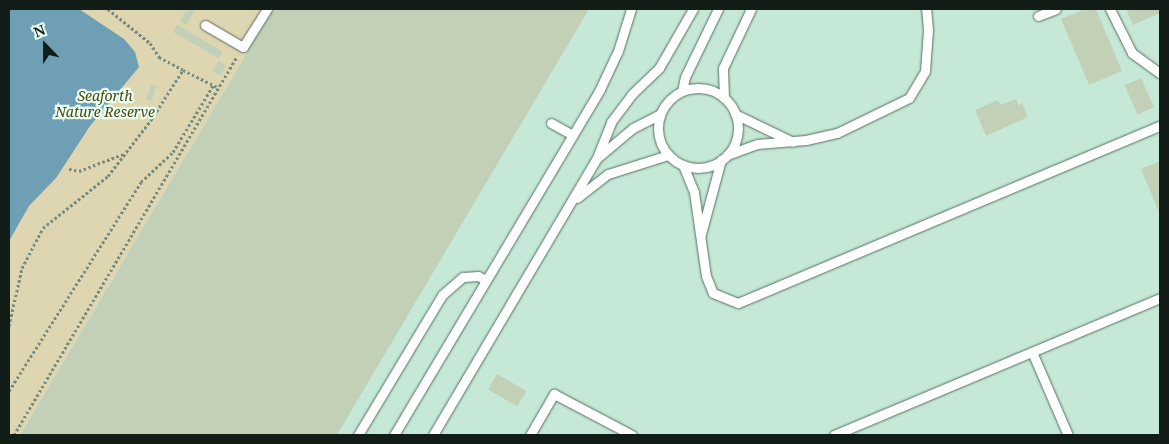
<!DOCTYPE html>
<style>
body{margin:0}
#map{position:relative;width:1169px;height:444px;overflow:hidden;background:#d7f3e4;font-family:"Noto Serif",serif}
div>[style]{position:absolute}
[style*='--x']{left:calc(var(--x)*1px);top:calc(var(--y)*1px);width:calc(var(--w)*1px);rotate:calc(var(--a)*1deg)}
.built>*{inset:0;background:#c5e9d6}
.green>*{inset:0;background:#ded6b0}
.water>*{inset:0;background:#6e9fb4}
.building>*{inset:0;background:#c3d0b8;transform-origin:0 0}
.path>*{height:3px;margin-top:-1.5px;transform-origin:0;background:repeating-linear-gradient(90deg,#778b80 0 2.5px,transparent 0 5px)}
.roads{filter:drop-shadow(0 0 1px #566f62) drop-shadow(0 0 1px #566f62)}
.lane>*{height:9px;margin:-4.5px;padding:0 4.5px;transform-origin:4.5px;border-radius:4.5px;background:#fff}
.lane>.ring{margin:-4.5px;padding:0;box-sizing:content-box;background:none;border:9px solid #fff;border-radius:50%}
span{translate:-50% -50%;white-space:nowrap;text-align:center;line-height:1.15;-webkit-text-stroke:4.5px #e8fff3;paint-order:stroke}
.park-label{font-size:14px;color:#4f450e;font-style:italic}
.frame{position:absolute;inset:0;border:10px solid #131d18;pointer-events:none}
.north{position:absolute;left:20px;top:20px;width:50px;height:50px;-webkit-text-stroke:4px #e8fff3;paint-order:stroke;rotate:338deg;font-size:14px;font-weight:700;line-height:20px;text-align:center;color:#131d18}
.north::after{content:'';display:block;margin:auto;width:18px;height:22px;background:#131d18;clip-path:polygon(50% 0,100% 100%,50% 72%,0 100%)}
</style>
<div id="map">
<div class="built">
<div style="clip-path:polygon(273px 9px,1160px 9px,1160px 435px,21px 435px)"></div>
</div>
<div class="green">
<div style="clip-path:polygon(9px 9px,273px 9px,20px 435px,9px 435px)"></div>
</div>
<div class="water">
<div style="clip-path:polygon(9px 9px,79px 9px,124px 39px,135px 52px,139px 67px,90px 126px,56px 178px,29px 206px,9px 241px)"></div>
</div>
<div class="building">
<div style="clip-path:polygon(187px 9px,196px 9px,186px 25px,180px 21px)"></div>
<div style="clip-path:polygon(273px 9px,589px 9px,337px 435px,20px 435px)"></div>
<div style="clip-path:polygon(1085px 9px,1096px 9px,1122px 71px,1089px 85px,1061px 19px)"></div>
<div style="clip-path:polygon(1126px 9px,1160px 9px,1160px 13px,1133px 25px)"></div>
<div style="left:177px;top:25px;width:53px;height:8px;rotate:30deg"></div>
<div style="left:218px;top:61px;width:9px;height:12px;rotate:27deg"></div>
<div style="left:1141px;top:78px;width:32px;height:18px;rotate:66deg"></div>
<div style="left:151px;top:84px;width:6px;height:16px;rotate:18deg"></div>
<div style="clip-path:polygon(1016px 99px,1019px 105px,1022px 103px,1028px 117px,986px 136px,975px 110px,998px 100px,1001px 105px)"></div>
<div style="clip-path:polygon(1160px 161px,1160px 215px,1141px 169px)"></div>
<div style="left:497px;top:374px;width:34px;height:18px;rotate:30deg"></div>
</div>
<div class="path">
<div style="--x:108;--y:9;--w:54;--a:39"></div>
<div style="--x:150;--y:43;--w:17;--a:57"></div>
<div style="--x:159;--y:57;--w:27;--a:28"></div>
<div style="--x:69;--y:169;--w:10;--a:11"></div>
<div style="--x:79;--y:171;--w:47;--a:-21.1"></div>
<div style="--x:9;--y:326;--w:59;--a:-77.4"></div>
<div style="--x:22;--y:268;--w:45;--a:-62.3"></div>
<div style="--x:43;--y:228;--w:83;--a:-38.7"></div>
<div style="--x:108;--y:176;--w:71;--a:-52.5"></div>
<div style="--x:151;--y:120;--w:59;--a:-57.4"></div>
<div style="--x:183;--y:70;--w:40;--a:26.6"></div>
<div style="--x:9;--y:391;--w:247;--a:-57.7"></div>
<div style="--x:141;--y:182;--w:44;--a:-43.2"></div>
<div style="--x:173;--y:152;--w:79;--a:-58.9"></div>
<div style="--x:14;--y:435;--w:439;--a:-59.5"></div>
</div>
<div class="roads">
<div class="lane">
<div style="--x:1110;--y:9;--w:49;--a:63.4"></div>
<div style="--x:1132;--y:53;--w:34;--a:36"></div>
<div style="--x:1038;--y:16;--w:19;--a:-21"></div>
<div style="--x:205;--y:25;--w:44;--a:30.1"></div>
<div style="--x:243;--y:47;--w:45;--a:-57.7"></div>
<div class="ring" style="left:658px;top:88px;width:71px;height:71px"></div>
<div style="--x:682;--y:91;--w:14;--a:-78"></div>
<div style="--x:685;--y:77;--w:76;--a:-64.1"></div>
<div style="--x:724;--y:98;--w:30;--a:-92"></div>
<div style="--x:723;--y:68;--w:65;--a:-64.6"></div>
<div style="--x:735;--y:114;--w:64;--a:25.8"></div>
<div style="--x:551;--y:123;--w:25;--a:29"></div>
<div style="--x:598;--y:155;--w:35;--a:-68"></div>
<div style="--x:611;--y:122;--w:34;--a:-53"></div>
<div style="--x:631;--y:95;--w:39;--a:-44"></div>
<div style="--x:659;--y:68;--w:68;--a:-60"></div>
<div style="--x:727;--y:155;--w:32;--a:-20"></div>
<div style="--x:757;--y:144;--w:49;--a:-4.7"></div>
<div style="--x:806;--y:140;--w:32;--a:-13"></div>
<div style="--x:837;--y:133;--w:80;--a:-25.9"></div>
<div style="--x:909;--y:98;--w:31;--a:-59"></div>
<div style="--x:925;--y:71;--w:41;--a:-85.8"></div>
<div style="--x:928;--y:30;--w:21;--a:-95"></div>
<div style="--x:683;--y:165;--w:29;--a:68"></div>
<div style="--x:694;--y:192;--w:85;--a:81.9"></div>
<div style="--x:706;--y:276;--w:18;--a:68"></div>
<div style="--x:713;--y:293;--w:27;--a:22"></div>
<div style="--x:738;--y:303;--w:458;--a:-22.8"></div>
<div style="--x:577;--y:198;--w:39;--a:-38"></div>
<div style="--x:608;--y:174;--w:63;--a:-17.6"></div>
<div style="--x:701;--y:234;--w:77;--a:-74.9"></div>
<div style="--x:1032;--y:352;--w:90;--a:66.6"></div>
<div style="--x:358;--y:435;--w:163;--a:-59"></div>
<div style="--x:442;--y:295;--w:28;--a:-41"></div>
<div style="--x:463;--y:277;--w:15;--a:-4"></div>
<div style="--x:478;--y:276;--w:9;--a:27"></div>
<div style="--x:394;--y:435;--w:403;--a:-59.2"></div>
<div style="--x:600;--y:89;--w:42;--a:-64.7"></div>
<div style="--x:618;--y:51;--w:44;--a:-72.8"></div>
<div style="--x:433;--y:435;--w:322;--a:-59.4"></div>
<div style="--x:597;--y:158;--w:47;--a:-39.8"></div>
<div style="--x:633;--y:128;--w:30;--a:-27"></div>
<div style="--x:530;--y:435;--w:48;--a:-59.7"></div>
<div style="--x:554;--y:394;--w:88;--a:27.7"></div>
<div style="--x:834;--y:435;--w:354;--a:-22.8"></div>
</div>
</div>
<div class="park-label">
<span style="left:105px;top:104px">Seaforth<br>Nature Reserve</span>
</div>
<div class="frame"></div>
<div class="north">N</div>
</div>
